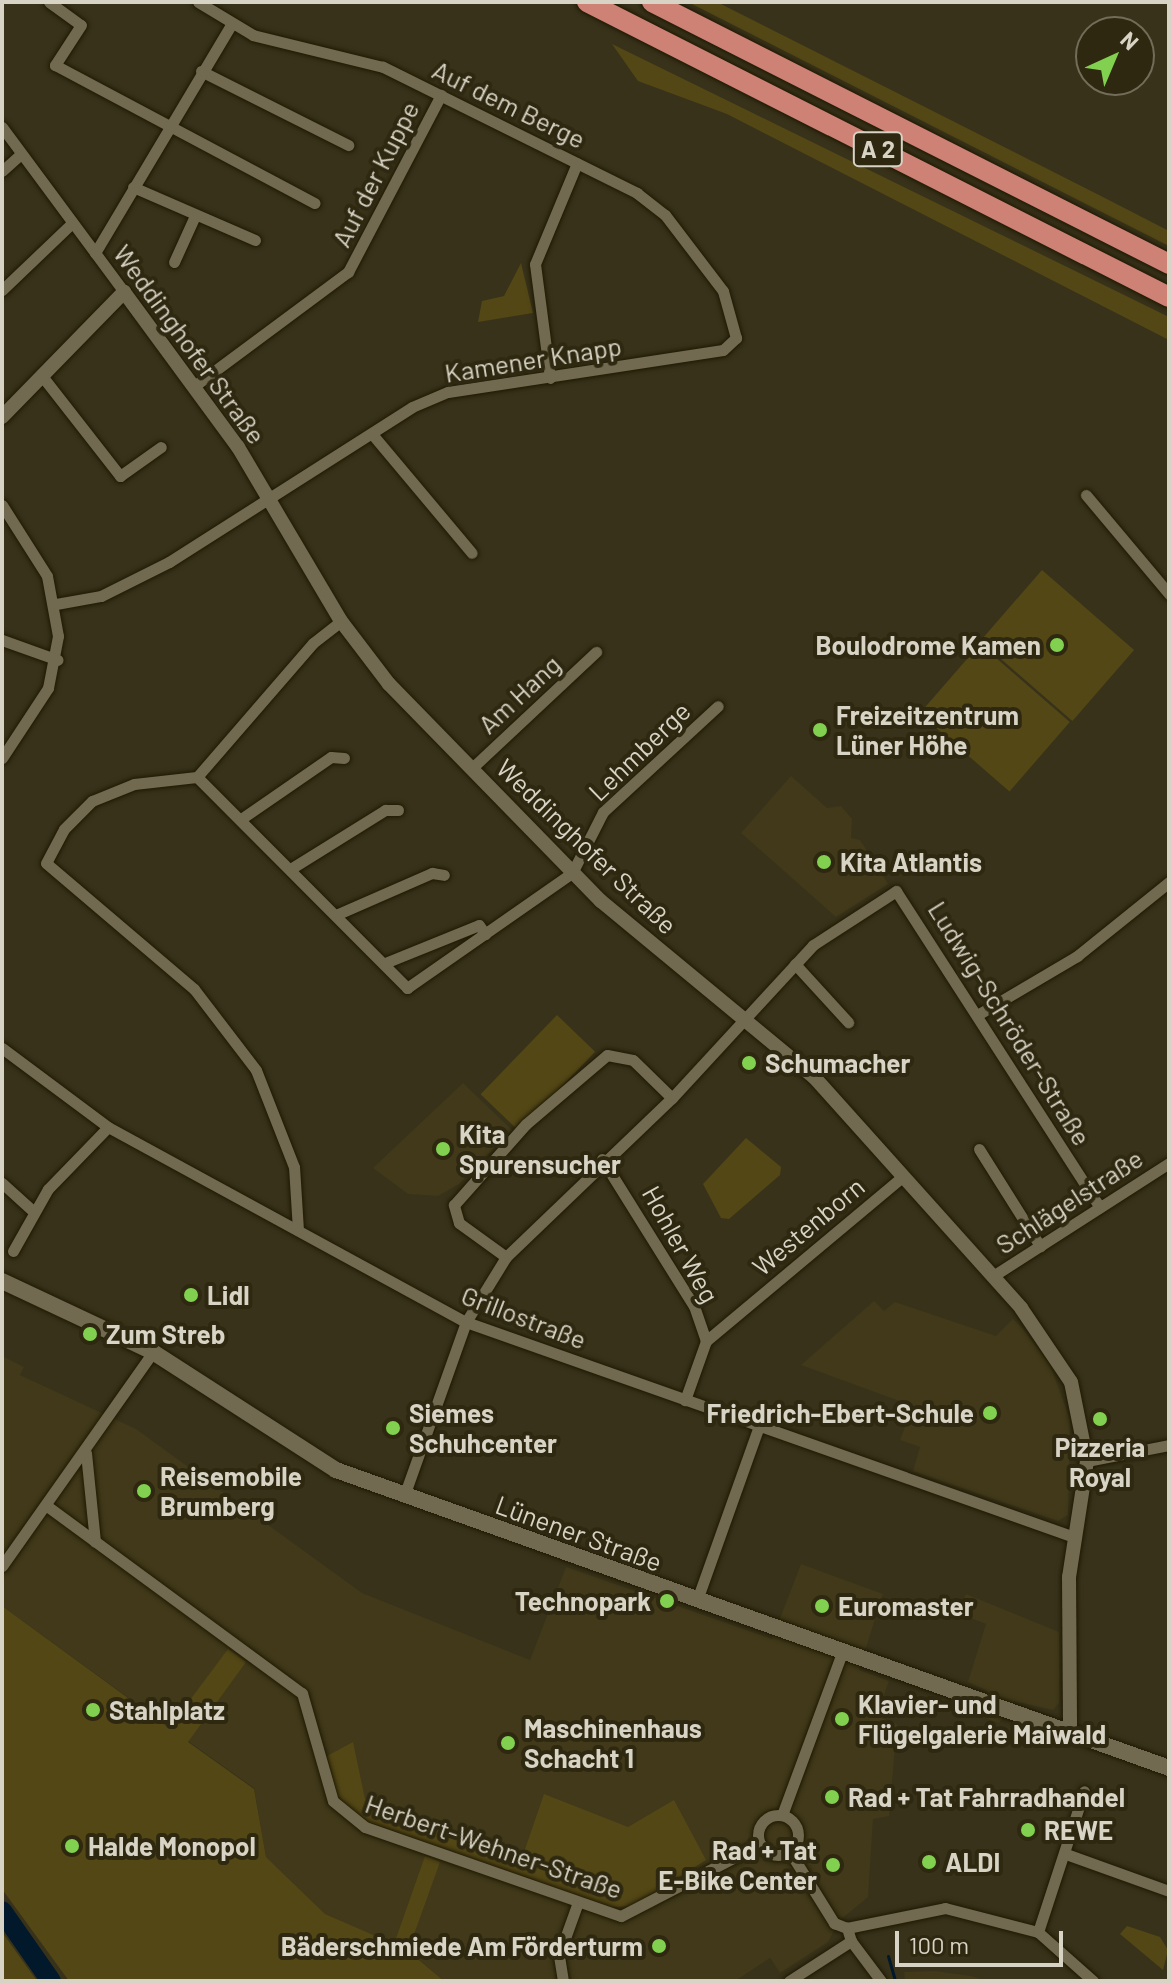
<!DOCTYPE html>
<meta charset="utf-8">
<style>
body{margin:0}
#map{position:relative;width:1171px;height:1983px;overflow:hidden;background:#38321a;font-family:Barlow,sans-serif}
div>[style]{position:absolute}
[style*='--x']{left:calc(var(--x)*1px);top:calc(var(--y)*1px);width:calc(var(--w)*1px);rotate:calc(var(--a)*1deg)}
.built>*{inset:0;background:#413919}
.green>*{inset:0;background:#534716;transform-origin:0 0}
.stream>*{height:3px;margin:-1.5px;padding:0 1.5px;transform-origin:1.5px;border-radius:1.5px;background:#01192b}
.river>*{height:20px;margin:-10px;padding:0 10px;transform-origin:10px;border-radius:10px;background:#01192b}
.roads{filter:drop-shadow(0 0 2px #1f1903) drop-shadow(0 0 2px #1f1903)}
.minor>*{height:11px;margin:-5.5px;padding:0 5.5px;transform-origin:5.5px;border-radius:5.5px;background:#716a50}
.minor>.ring{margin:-5.5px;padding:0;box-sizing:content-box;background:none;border:11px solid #716a50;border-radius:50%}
.tertiary>*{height:14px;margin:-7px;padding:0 7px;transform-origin:7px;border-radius:7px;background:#716a50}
.secondary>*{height:16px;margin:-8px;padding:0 8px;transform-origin:8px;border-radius:8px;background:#716a50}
.motorway>*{height:20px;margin:-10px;padding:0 10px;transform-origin:10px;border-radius:10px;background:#ce8175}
.dots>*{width:22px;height:22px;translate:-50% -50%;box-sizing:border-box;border:4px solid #2e2810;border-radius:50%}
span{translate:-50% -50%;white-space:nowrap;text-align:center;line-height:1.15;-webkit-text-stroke:8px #2e2810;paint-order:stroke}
.shield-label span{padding:2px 6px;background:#2e2810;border:2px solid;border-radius:6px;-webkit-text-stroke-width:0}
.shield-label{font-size:24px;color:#d7d3c5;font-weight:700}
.street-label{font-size:26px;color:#d7d3c5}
.poi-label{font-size:26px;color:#d7d3c5;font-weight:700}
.right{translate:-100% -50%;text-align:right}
.left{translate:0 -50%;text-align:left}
.frame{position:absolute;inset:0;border:4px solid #d7d3c5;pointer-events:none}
.north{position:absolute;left:1075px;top:16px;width:80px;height:80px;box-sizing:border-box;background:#2e2810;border:2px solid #726c58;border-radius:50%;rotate:44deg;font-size:22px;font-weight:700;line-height:32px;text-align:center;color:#d7d3c5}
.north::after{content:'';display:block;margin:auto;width:28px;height:36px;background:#82d04f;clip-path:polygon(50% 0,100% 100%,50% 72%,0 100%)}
.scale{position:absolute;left:895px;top:1931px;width:168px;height:36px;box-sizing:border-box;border:4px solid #d7d3c5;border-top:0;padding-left:10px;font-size:24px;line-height:28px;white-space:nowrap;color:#d7d3c5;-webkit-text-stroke:6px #2e2810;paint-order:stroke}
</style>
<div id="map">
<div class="built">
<div style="clip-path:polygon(791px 776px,827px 808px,841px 806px,852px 819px,851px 838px,860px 840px,888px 884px,836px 917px,741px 833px)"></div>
<div style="clip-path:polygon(463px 1083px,512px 1130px,459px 1184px,438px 1196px,408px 1194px,373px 1168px)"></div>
<div style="clip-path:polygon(874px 1301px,884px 1311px,895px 1302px,996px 1336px,1013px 1319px,1023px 1329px,1050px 1365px,1070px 1419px,1068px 1515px,1058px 1521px,913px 1471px,920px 1447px,900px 1440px,913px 1406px,801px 1365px)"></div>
<div style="clip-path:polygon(2px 1356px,24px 1367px,20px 1375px,136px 1429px,362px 1593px,530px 1660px,566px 1567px,772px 1639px,801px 1564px,883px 1594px,859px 1670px,889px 1681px,876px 1716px,897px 1724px,889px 1816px,873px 1819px,868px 1897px,839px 1921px,828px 1942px,780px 1973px,770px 1958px,735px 1981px,444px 1981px,408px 1951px,425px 1857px,394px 1945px,325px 1914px,266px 1857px,254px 1788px,188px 1741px,245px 1661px,228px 1650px,170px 1728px,2px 1606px)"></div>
<div style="clip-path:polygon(966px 1594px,1059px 1632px,1059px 1703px,1053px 1710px,1014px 1701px,999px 1723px,977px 1715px,988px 1691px,968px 1682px,986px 1624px,958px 1613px)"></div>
<div style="clip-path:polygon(935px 1971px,971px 1976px,986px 1981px,905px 1981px,904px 1972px)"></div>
</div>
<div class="green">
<div style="clip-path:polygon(688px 2px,717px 2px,1099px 195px,1169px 231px,1169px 246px)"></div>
<div style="clip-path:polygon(612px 44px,1169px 317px,1169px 340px,727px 114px,638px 81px)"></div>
<div style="clip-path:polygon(521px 263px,533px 313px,478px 322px,482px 301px,504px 296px)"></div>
<div style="left:1042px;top:570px;width:122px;height:94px;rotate:41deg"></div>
<div style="left:980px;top:644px;width:119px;height:92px;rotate:41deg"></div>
<div style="left:557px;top:1015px;width:53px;height:110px;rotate:44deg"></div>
<div style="clip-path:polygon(746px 1138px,781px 1167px,780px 1175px,729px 1219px,721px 1218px,703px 1184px)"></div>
<div style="clip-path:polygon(2px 1606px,169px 1728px,228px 1649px,246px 1662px,188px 1742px,254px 1789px,266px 1857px,325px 1914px,394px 1944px,425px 1856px,440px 1862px,408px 1951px,444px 1981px,69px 1981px,2px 1889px)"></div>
<div style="clip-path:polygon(353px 1742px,365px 1799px,523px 1855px,544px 1794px,628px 1827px,674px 1800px,706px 1860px,634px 1906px,611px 1907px,365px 1821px,338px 1799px,327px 1756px)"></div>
<div style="clip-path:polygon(1127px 1926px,1160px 1937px,1168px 1950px,1163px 1970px,1120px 1934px)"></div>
<div style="clip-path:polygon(2px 1932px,37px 1981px,2px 1981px)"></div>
</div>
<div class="stream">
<div style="--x:888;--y:1956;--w:26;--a:74"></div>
</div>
<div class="river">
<div style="--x:2;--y:1911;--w:85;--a:55"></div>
</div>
<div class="roads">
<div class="minor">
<div style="--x:49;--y:2;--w:39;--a:36"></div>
<div style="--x:81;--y:25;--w:48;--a:123"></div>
<div style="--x:55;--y:65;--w:294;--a:28"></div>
<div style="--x:201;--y:71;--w:165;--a:26.7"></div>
<div style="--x:2;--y:127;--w:205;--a:53.5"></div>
<div style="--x:2;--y:171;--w:25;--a:-42"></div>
<div style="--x:133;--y:187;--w:133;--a:23.5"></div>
<div style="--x:95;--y:253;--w:265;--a:-59.2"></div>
<div style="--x:174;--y:262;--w:48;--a:-65.6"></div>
<div style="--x:2;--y:290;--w:95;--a:-43.7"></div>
<div style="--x:42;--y:376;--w:127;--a:52"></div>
<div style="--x:120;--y:476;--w:50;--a:-35.3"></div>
<div style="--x:550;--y:378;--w:115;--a:-97.5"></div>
<div style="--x:535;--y:264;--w:109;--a:-67.4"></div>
<div style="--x:193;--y:387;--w:193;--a:-36.6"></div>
<div style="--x:348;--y:272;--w:200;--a:-62.3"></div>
<div style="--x:372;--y:434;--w:155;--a:50"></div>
<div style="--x:1086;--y:495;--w:129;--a:50"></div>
<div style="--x:2;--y:505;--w:84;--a:57.6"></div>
<div style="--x:47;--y:576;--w:61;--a:79.6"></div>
<div style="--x:58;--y:636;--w:53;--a:100.9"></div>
<div style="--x:48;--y:688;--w:84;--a:123.3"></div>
<div style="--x:56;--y:604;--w:46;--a:-10.1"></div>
<div style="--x:101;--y:596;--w:76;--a:-26.6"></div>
<div style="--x:169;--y:562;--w:288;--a:-32.5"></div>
<div style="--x:412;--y:407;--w:39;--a:-23"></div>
<div style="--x:448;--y:392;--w:278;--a:-8.7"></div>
<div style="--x:723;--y:350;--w:18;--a:-43"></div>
<div style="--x:736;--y:338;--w:49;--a:-105.5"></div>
<div style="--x:723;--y:291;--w:96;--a:-127.3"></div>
<div style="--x:665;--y:215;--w:36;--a:-142"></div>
<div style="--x:637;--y:193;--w:284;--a:-153.6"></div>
<div style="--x:383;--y:67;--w:134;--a:-166.2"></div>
<div style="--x:253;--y:35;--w:64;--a:-149"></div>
<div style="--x:2;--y:640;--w:59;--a:19.7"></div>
<div style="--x:472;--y:768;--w:170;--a:-43.1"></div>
<div style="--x:197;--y:777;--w:298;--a:45.1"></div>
<div style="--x:407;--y:988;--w:201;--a:-34.9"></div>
<div style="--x:572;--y:873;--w:68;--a:-63.1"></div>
<div style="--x:603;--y:812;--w:156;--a:-42.7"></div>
<div style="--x:241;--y:819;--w:109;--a:-34.6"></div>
<div style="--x:331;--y:757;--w:13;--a:4"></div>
<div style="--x:292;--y:868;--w:110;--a:-31.9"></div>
<div style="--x:385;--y:810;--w:13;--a:0"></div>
<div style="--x:338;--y:914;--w:103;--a:-23.6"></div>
<div style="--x:432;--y:873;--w:12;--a:9"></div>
<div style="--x:385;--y:963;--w:101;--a:-22"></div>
<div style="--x:479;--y:925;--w:11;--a:56"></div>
<div style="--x:795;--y:964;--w:79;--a:47.6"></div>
<div style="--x:979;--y:1014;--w:114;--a:-30.6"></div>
<div style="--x:1077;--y:956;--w:118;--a:-38.8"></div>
<div style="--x:2;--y:1048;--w:132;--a:36.7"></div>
<div style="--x:108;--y:1127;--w:408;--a:28.6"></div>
<div style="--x:466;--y:1322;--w:645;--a:19.47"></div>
<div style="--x:979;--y:1149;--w:115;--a:57.8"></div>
<div style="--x:602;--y:1159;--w:173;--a:58"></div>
<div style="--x:694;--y:1306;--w:37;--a:71"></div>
<div style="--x:706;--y:1341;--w:63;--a:109.6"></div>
<div style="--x:2;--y:1183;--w:43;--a:42.2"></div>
<div style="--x:298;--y:1230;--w:63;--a:-93.6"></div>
<div style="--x:294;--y:1167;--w:104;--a:-111.4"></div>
<div style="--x:256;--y:1070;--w:102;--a:-127.4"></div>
<div style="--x:194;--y:989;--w:194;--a:-139.6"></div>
<div style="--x:46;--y:863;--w:38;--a:-62"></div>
<div style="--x:64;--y:829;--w:40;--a:-45"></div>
<div style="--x:92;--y:801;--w:45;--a:-22"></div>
<div style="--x:134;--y:784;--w:63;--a:-6.3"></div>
<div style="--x:197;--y:777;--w:177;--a:-49.1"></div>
<div style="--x:313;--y:643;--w:36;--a:-38"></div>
<div style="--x:13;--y:1251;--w:71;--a:-60.6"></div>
<div style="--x:48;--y:1189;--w:86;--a:-45.9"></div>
<div style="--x:506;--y:1257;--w:58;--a:-144.1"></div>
<div style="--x:459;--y:1223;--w:19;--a:-106"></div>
<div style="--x:454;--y:1205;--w:108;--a:-48.4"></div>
<div style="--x:526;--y:1124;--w:106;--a:-40.4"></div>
<div style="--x:607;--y:1055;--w:26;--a:11"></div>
<div style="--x:633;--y:1060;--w:54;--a:44.3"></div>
<div style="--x:993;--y:1276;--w:209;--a:-32.7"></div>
<div style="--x:706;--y:1341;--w:256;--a:-39.9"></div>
<div style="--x:86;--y:1453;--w:89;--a:84.2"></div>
<div style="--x:1087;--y:1461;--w:84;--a:-11"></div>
<div style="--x:404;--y:1496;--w:185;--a:-70.4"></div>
<div style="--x:466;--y:1322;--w:76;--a:-58.4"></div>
<div style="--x:506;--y:1257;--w:230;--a:-43.8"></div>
<div style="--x:672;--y:1098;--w:208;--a:-47.3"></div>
<div style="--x:813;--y:945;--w:99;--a:-33"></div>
<div style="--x:896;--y:891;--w:376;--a:57.2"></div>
<div style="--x:47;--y:1506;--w:316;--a:36.3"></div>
<div style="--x:302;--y:1693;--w:112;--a:74"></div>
<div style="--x:333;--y:1801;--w:41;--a:39.1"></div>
<div style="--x:365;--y:1827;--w:271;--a:19.2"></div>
<div style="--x:621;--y:1916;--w:157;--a:-27.4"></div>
<div style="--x:2;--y:1566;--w:262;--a:-54.8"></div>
<div style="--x:697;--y:1600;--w:185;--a:-70.4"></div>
<div class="ring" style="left:758px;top:1815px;width:29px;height:29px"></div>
<div style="--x:782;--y:1815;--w:176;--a:-69.7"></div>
<div style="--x:790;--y:1852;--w:84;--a:58.2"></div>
<div style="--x:834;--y:1923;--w:14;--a:21"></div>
<div style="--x:847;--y:1928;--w:100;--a:-11.5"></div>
<div style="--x:945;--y:1908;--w:96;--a:14.5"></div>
<div style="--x:1038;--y:1932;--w:148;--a:-71.9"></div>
<div style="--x:1066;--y:1854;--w:109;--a:19.8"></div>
<div style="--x:1038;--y:1932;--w:74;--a:41.7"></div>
<div style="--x:851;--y:1941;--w:50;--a:53.1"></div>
<div style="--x:563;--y:1981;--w:26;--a:-99"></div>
<div style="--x:559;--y:1955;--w:56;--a:-70.3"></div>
<div style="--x:789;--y:1981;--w:74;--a:-32.8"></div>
<div style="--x:851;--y:1941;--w:14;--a:-107"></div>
</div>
<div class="tertiary">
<div style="--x:2;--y:417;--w:175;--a:-45.7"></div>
<div style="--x:124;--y:292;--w:192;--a:53.7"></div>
<div style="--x:238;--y:447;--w:202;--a:59.4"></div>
<div style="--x:341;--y:621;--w:79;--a:52.7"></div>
<div style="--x:389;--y:684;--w:303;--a:45.7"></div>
<div style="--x:601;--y:901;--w:276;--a:39.6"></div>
<div style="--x:814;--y:1077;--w:310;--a:48.1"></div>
<div style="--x:1021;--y:1308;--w:89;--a:56"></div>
<div style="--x:1071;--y:1382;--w:81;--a:78.6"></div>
<div style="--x:1087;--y:1461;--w:117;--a:98.8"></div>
<div style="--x:1069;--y:1577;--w:155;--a:89.6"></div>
</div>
<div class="secondary">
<div style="--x:2;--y:1281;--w:167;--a:25.2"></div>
<div style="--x:153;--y:1352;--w:218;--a:32.8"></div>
<div style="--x:336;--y:1470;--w:885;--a:19.68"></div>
</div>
<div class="motorway">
<div style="--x:587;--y:2;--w:652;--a:26.88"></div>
<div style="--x:652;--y:2;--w:580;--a:26.87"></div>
</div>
</div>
<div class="dots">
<div style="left:1057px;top:645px;background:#82d04f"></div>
<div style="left:820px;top:730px;background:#82d04f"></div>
<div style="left:824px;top:862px;background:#82d04f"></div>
<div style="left:749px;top:1063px;background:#82d04f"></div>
<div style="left:443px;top:1149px;background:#82d04f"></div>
<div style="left:191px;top:1295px;background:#82d04f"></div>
<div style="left:90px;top:1334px;background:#82d04f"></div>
<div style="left:990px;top:1413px;background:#82d04f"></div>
<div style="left:1100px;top:1419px;background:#82d04f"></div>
<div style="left:393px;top:1428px;background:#82d04f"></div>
<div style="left:144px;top:1491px;background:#82d04f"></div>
<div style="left:667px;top:1601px;background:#82d04f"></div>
<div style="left:822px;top:1606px;background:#82d04f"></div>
<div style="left:93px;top:1710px;background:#82d04f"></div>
<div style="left:842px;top:1719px;background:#82d04f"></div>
<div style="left:508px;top:1743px;background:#82d04f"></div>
<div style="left:832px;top:1797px;background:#82d04f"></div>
<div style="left:1028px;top:1830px;background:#82d04f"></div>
<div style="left:72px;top:1846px;background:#82d04f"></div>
<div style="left:929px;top:1862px;background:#82d04f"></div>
<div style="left:833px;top:1865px;background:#82d04f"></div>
<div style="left:659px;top:1946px;background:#82d04f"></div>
</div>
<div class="shield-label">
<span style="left:878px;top:149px">A 2</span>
</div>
<div class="street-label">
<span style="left:509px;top:104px;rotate:26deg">Auf dem Berge</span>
<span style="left:375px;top:174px;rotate:-63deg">Auf der Kuppe</span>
<span style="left:190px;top:344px;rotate:54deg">Weddinghofer Straße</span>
<span style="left:533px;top:359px;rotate:-9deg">Kamener Knapp</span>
<span style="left:519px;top:694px;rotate:-43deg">Am Hang</span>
<span style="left:639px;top:751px;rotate:-44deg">Lehmberge</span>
<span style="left:587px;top:846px;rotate:44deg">Weddinghofer Straße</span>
<span style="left:1010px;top:1023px;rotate:58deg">Ludwig-Schröder-Straße</span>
<span style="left:1069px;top:1201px;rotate:-33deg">Schlägelstraße</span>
<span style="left:808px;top:1226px;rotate:-40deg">Westenborn</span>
<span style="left:681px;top:1244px;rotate:61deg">Hohler Weg</span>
<span style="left:524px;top:1317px;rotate:21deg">Grillostraße</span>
<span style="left:579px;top:1533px;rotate:20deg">Lünener Straße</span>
<span style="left:494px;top:1846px;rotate:19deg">Herbert-Wehner-Straße</span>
</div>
<div class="poi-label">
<span class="right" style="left:1041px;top:645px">Boulodrome Kamen</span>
<span class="left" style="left:836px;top:730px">Freizeitzentrum<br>Lüner Höhe</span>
<span class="left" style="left:840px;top:862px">Kita Atlantis</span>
<span class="left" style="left:765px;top:1063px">Schumacher</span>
<span class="left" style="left:459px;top:1149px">Kita<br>Spurensucher</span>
<span class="left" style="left:207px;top:1295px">Lidl</span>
<span class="left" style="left:106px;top:1334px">Zum Streb</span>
<span class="left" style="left:409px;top:1428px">Siemes<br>Schuhcenter</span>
<span class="right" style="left:974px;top:1413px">Friedrich-Ebert-Schule</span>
<span style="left:1100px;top:1462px">Pizzeria<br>Royal</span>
<span class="left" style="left:160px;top:1491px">Reisemobile<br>Brumberg</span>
<span class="right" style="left:651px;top:1601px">Technopark</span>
<span class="left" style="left:838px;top:1606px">Euromaster</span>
<span class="left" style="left:858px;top:1719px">Klavier- und<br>Flügelgalerie Maiwald</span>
<span class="left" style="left:109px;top:1710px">Stahlplatz</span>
<span class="left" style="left:524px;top:1743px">Maschinenhaus<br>Schacht 1</span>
<span class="left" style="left:848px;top:1797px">Rad + Tat Fahrradhandel</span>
<span class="left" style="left:1044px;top:1830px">REWE</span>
<span class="left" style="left:88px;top:1846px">Halde Monopol</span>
<span class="right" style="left:817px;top:1865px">Rad + Tat<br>E-Bike Center</span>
<span class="left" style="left:945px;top:1862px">ALDI</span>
<span class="right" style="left:643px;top:1946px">Bäderschmiede Am Förderturm</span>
</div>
<div class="frame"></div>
<div class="north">N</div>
<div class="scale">100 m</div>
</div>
